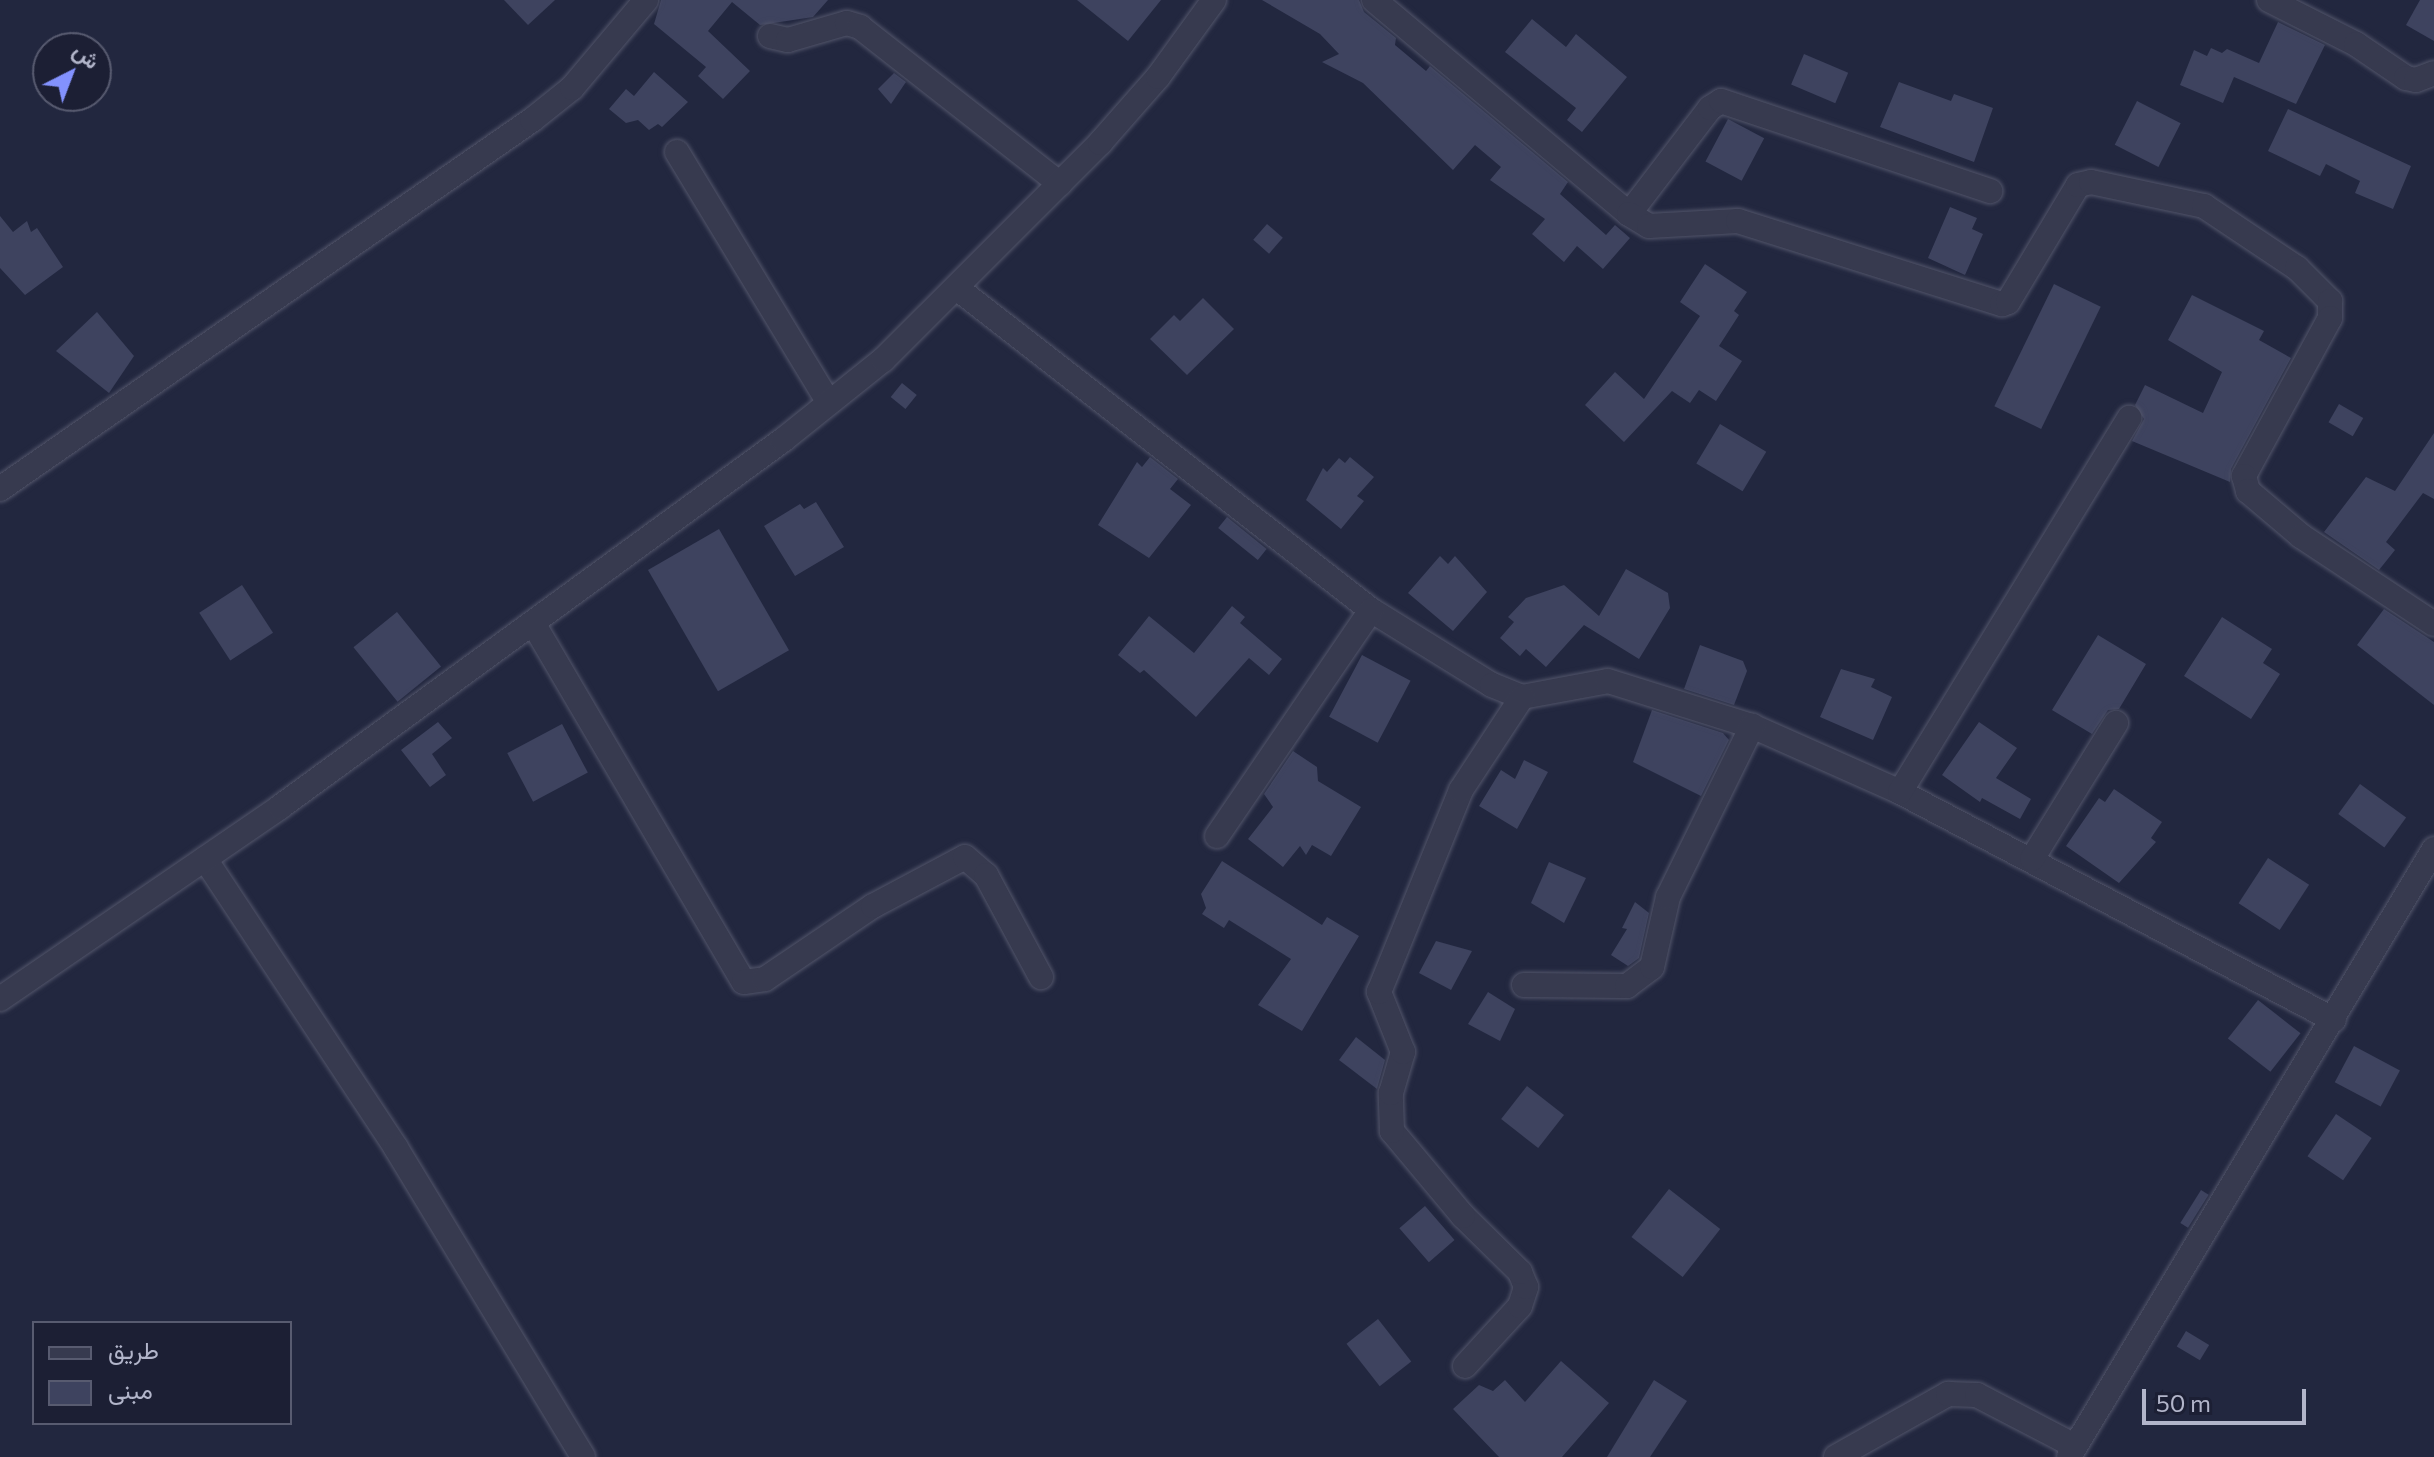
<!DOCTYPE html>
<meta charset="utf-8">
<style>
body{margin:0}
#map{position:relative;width:2434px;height:1457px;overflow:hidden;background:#22273f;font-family:Commissioner,Vazirmatn,sans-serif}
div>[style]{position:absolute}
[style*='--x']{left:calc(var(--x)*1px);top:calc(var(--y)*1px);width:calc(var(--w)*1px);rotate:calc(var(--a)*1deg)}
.building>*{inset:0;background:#3e435f;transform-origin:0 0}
.roads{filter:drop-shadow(0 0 2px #52556a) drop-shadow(0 0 2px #52556a)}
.minor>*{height:24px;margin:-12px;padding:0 12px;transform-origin:12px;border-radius:12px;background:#373a4f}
span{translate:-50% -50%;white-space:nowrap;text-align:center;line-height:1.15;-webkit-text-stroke:6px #1c1f34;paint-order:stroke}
.legend{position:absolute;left:32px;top:1321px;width:260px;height:104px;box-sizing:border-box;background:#1c1f34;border:2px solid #585b70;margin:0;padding:10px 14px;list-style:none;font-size:24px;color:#b2b5ca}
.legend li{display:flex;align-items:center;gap:16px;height:40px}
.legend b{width:40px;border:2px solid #585b70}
.north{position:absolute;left:32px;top:32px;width:80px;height:80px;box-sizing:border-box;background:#1c1f34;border:2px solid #585b70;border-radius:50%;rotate:42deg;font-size:22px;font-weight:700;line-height:32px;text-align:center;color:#b2b5ca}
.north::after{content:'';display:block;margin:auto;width:28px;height:36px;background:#8392fe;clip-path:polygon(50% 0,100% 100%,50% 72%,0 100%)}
.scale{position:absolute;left:2142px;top:1389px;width:164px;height:36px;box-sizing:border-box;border:4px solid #b2b5ca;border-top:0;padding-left:10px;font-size:24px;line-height:28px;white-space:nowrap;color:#b2b5ca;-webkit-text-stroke:6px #1c1f34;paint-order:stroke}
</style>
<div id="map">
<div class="building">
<div style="clip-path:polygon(504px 0,555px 0,528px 25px)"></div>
<div style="clip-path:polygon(661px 0,828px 0,813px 17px,760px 25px,732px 2px,708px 31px,750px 71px,723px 99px,698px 76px,706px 67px,654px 24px)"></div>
<div style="clip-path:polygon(1077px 0,1161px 0,1128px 41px)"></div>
<div style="clip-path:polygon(1262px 0,1359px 0,1364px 12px,1396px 38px,1395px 45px,1426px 71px,1430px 66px,1568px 182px,1560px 194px,1606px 235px,1615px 225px,1630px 238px,1603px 269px,1577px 246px,1564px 262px,1532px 234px,1545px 219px,1490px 180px,1501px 167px,1475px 145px,1453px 170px,1363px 83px,1322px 62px,1339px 54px,1320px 34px)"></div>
<div style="clip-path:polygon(2420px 0,2434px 0,2434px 41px,2406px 25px)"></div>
<div style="clip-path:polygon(1532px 19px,1566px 47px,1576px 34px,1627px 77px,1582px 132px,1567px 120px,1576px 108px,1505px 52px)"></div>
<div style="clip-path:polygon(2278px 22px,2325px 45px,2296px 104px,2234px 77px,2223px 103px,2180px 85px,2194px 50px,2207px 56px,2211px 48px,2222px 53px,2227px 49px,2259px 63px)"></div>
<div style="left:1804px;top:54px;width:48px;height:33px;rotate:23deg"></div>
<div style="clip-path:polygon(654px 72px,688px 102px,662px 127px,658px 124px,649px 130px,638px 120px,626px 123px,609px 109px,626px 89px,634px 96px)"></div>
<div style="clip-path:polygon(894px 73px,906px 82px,891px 104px,878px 89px)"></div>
<div style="clip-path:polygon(1899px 82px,1951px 101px,1954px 94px,1993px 108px,1974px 162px,1880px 127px)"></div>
<div style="left:2137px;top:101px;width:49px;height:49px;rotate:27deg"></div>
<div style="clip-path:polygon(2288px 109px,2411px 166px,2393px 209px,2355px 193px,2360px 181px,2326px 164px,2320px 176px,2268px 151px)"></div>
<div style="left:1728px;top:119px;width:41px;height:48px;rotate:28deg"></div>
<div style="clip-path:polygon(1950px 207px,1977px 218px,1972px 229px,1983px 234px,1965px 275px,1928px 258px)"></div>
<div style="clip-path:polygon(0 216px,13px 232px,27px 221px,31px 232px,37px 228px,63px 267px,25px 295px,0 268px)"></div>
<div style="left:1267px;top:224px;width:21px;height:21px;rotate:41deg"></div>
<div style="clip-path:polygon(1705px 264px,1747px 292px,1734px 311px,1739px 315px,1719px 346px,1742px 361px,1716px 401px,1699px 390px,1690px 403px,1672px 391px,1624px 442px,1585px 405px,1615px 372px,1644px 399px,1700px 316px,1680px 302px)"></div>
<div style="left:2054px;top:284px;width:52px;height:136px;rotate:26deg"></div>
<div style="clip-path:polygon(2192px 295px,2264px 331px,2259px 340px,2291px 358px,2231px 469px,2230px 482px,2132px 441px,2144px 419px,2135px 405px,2145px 385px,2203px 413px,2222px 372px,2168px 340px)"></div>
<div style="clip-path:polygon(1203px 298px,1234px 329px,1187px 375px,1150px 339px,1174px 315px,1180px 321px)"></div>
<div style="clip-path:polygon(97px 312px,134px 356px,109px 393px,56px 351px)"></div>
<div style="left:902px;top:383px;width:19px;height:18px;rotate:39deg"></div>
<div style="left:2339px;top:404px;width:28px;height:21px;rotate:30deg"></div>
<div style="left:1720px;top:424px;width:54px;height:46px;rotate:31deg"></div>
<div style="clip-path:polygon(2434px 433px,2434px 499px,2423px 493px,2386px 542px,2395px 550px,2379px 570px,2324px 532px,2366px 477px,2395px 491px)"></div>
<div style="clip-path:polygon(1150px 457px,1178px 479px,1170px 489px,1191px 505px,1149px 558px,1098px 525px,1137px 462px,1142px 467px)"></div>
<div style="clip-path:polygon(1350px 457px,1374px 477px,1357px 496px,1364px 501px,1341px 529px,1306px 500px,1323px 468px,1327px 472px,1339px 458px,1345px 463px)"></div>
<div style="clip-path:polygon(816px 502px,844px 547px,795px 576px,764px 526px,800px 504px,804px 509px)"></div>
<div style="left:1227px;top:517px;width:51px;height:14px;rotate:39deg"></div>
<div style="left:719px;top:529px;width:140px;height:82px;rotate:60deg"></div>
<div style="clip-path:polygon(1440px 556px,1448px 564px,1455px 556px,1487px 592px,1453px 631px,1408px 593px)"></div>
<div style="clip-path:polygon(1626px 569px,1668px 593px,1670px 608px,1639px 659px,1584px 625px,1546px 667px,1526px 649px,1520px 656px,1500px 638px,1514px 622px,1508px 617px,1526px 598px,1564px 585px,1599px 616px)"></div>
<div style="left:242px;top:585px;width:57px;height:51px;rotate:57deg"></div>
<div style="clip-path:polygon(1232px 606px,1245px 617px,1240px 623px,1282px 659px,1269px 675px,1249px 658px,1196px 717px,1144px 670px,1140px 673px,1118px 655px,1149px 616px,1194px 653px)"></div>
<div style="clip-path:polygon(2384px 609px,2434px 642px,2434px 705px,2357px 645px)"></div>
<div style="left:397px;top:612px;width:70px;height:56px;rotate:51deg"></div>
<div style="clip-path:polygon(2222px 617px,2272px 649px,2263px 663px,2280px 674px,2251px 719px,2184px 676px)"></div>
<div style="clip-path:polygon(2098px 635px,2146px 664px,2119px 709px,2108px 710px,2092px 734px,2052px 710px)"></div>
<div style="clip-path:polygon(1700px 645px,1743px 661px,1747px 671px,1734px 705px,1684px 689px)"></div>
<div style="left:1362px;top:655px;width:55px;height:70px;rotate:28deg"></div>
<div style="clip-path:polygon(1841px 669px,1875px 679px,1871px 687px,1892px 697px,1873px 740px,1820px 717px)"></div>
<div style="clip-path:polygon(1652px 710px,1723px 733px,1729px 740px,1701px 796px,1633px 762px)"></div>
<div style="clip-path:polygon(438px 722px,452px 738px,432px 754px,446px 775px,430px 787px,401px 750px)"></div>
<div style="clip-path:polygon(1979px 722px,2017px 748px,1996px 778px,2031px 799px,2020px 819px,1982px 798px,1980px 802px,1942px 775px)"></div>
<div style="left:562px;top:724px;width:55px;height:62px;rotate:62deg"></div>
<div style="clip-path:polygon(1293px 751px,1317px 767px,1318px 781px,1361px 807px,1331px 856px,1312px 845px,1306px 855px,1300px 846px,1283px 867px,1248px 839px,1273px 807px,1264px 794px)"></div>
<div style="clip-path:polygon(1524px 760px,1548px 772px,1517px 829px,1479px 806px,1501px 770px,1515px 779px)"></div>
<div style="left:2360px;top:784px;width:57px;height:37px;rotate:36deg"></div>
<div style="clip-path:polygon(2114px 789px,2162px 822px,2151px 838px,2156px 842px,2119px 883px,2066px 846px,2099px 798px,2105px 802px)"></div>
<div style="left:2268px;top:858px;width:49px;height:54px;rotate:33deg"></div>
<div style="clip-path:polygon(1222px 861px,1322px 925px,1327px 917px,1359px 936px,1302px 1031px,1258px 1005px,1291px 959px,1229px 920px,1224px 928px,1202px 914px,1206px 908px,1201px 894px)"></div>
<div style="clip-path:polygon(1549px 862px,1586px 878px,1564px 923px,1531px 903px)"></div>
<div style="clip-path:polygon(1635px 902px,1649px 913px,1639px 958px,1628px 966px,1611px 955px,1627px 929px,1622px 928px)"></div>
<div style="clip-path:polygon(1436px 941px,1472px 951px,1451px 990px,1419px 973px)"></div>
<div style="clip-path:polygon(1488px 992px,1515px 1009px,1500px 1041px,1468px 1024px)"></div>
<div style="left:2258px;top:1000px;width:54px;height:49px;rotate:38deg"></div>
<div style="clip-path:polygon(1356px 1037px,1385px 1060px,1377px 1089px,1339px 1060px)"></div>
<div style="left:2354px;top:1046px;width:52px;height:41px;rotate:28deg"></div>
<div style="left:1527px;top:1086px;width:47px;height:42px;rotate:38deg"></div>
<div style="left:2336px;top:1114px;width:43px;height:51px;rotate:34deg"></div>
<div style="left:1669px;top:1189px;width:65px;height:61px;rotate:38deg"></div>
<div style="left:2201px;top:1190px;width:9px;height:39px;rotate:32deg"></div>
<div style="left:1425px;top:1206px;width:45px;height:34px;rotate:49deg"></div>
<div style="left:1378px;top:1319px;width:54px;height:40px;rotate:52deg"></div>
<div style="left:2186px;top:1331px;width:27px;height:18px;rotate:31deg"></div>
<div style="clip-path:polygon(1561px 1361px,1609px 1403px,1562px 1457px,1499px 1457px,1453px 1409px,1479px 1385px,1493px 1391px,1505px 1380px,1525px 1402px)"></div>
<div style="clip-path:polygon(1654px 1380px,1687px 1401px,1650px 1457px,1607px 1457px)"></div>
</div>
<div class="roads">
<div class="minor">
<div style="--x:1374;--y:0;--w:333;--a:40"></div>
<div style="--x:1629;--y:214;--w:133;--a:-52.6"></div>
<div style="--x:1710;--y:108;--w:13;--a:-32"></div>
<div style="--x:1721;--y:101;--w:284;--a:18.5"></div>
<div style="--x:2269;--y:0;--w:97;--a:26.8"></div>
<div style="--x:2356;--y:44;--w:60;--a:34.2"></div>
<div style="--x:2406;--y:78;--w:10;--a:11"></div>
<div style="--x:2416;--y:80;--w:19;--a:-21"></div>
<div style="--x:770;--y:36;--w:18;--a:13"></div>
<div style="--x:788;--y:40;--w:61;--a:-16.1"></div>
<div style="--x:847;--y:23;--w:14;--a:17"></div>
<div style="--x:860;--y:27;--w:254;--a:38.1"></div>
<div style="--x:677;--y:152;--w:293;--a:58.8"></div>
<div style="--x:1629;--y:214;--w:23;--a:31"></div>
<div style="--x:1649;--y:226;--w:89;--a:-3.2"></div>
<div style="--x:1738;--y:221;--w:277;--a:17.5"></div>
<div style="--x:2002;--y:304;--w:6;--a:-18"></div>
<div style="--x:2008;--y:302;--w:136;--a:-59.1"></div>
<div style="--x:2078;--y:185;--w:13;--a:-13"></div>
<div style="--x:2091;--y:182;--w:116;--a:12"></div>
<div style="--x:2204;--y:206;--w:112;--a:33.7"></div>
<div style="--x:2297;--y:268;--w:47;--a:45"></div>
<div style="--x:2330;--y:301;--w:17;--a:90"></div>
<div style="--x:2330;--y:318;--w:180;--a:118.6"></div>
<div style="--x:2244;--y:476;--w:16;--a:75"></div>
<div style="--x:2248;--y:491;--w:70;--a:40.3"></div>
<div style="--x:2301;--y:536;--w:159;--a:33.5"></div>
<div style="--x:958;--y:289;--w:523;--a:37.86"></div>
<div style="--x:1371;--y:610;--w:142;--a:31.8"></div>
<div style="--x:1492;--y:685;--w:32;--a:22"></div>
<div style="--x:1522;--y:697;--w:87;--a:-10.5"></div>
<div style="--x:1608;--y:681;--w:151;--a:17.4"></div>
<div style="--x:1752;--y:726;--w:162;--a:24"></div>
<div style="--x:1900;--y:792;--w:490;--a:27.7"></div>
<div style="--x:0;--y:489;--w:647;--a:-34.75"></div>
<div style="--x:532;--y:120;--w:51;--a:-38.7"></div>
<div style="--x:572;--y:88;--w:115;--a:-49.9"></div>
<div style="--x:533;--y:623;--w:416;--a:59.6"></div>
<div style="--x:744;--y:982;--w:21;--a:-8"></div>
<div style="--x:765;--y:979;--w:130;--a:-34.1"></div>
<div style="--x:873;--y:906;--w:104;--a:-28"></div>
<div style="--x:965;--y:857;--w:28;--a:41"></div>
<div style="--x:986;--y:875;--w:116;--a:61.7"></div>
<div style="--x:1900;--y:792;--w:439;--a:-58.5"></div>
<div style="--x:1217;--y:836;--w:273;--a:-55.7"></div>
<div style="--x:205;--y:859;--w:346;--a:56.5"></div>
<div style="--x:396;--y:1148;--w:361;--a:58.8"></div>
<div style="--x:2032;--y:859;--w:160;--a:-58.3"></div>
<div style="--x:1524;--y:985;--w:103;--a:0.6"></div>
<div style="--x:1627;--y:986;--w:31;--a:-37"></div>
<div style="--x:1652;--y:967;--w:72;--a:-77.1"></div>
<div style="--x:1668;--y:897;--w:191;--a:-63.8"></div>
<div style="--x:0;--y:999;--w:340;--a:-34.4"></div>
<div style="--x:280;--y:807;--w:623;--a:-36.12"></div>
<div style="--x:783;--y:440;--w:128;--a:-38.7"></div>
<div style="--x:883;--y:360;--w:307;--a:-45"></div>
<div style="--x:1100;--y:143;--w:88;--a:-48.7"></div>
<div style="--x:1158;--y:77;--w:95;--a:-54"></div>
<div style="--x:1465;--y:1366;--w:81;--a:-47.5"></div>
<div style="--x:1520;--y:1306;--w:20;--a:-72"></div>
<div style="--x:1526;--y:1287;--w:16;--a:-112"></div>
<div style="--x:1520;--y:1272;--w:80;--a:-135.5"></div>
<div style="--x:1463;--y:1216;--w:111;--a:-129.9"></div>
<div style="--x:1392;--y:1131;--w:38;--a:-92"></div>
<div style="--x:1391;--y:1093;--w:43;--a:-73.7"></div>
<div style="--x:1403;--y:1052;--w:65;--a:-111.8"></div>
<div style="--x:1379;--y:992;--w:218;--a:-67.9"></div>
<div style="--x:1461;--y:790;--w:111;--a:-56.7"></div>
<div style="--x:1836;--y:1457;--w:129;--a:-29.4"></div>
<div style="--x:1948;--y:1394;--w:29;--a:2"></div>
<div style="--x:1977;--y:1395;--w:110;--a:27.5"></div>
<div style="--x:2069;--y:1457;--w:709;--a:-59.02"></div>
</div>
</div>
<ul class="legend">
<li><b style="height:10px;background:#373a4f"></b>طريق</li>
<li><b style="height:22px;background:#3e435f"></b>مبنى</li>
</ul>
<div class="north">ش</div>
<div class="scale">50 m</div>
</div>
